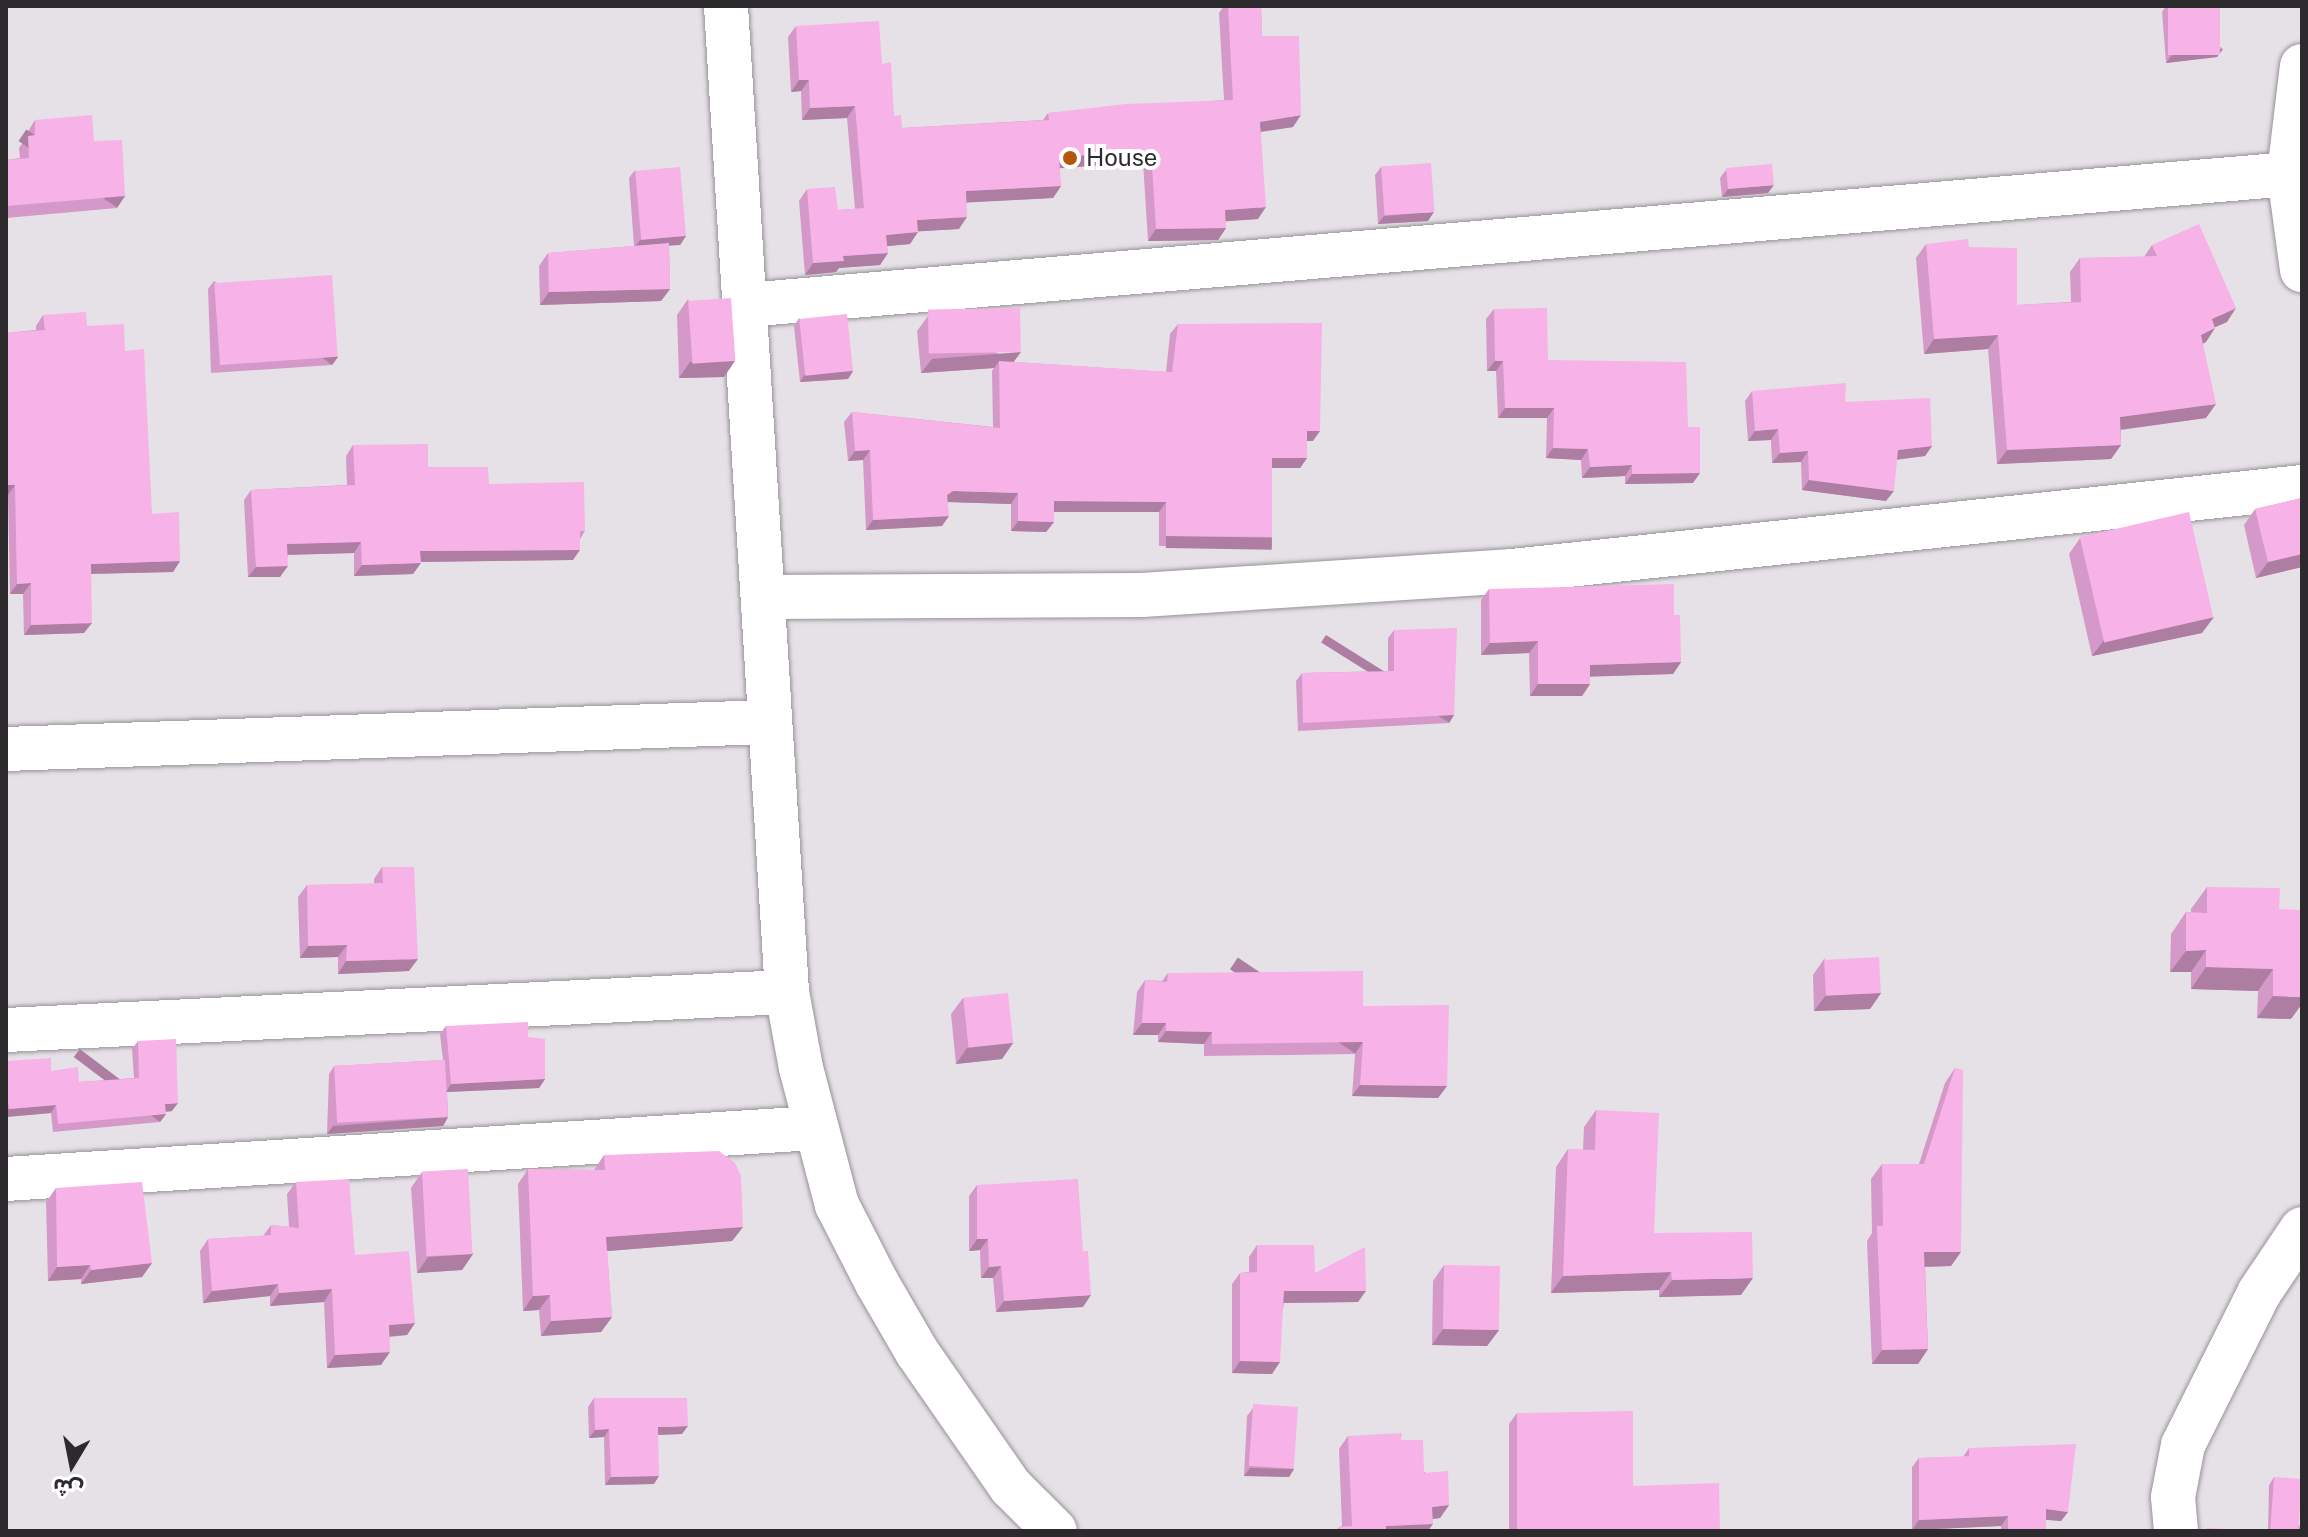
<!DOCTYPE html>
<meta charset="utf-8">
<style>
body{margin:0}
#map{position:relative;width:2308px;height:1537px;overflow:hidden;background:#e6e1e7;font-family:"Public Sans","Noto Sans Arabic",sans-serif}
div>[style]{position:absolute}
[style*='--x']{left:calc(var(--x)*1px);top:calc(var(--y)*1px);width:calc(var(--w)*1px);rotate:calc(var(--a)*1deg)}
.roads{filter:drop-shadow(0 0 2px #969298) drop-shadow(0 0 2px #969298)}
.minor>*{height:44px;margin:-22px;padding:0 22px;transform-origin:22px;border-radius:22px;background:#fff}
.wall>*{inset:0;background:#d499c8}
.shaded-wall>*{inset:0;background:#ad7da2;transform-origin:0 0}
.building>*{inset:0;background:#f7b2e8;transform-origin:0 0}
.dots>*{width:22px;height:22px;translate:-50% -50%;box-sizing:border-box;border:4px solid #fff;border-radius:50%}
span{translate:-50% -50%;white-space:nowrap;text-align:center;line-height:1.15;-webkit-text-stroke:8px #fff;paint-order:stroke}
.poi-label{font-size:24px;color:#2c2a2d}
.left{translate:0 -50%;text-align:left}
.frame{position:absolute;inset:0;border:8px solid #2c2a2d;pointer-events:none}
.north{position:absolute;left:32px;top:1425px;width:80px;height:80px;-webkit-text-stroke:6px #fff;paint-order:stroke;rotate:190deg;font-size:22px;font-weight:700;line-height:32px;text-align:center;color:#2c2a2d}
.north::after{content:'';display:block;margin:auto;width:28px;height:36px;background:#2c2a2d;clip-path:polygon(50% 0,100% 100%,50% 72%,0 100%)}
</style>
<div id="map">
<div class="roads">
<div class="minor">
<div style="--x:726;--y:6;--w:988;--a:86.46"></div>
<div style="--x:787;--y:992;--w:77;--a:79.6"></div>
<div style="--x:801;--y:1068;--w:142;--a:75.3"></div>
<div style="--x:837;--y:1205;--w:88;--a:62.9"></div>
<div style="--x:877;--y:1283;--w:80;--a:59.9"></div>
<div style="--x:917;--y:1352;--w:165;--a:55.2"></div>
<div style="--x:1011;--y:1487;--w:62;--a:45"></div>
<div style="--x:2302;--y:66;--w:109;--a:96.9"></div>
<div style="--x:2289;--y:174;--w:97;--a:82.3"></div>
<div style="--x:746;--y:305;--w:1549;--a:-4.85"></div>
<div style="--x:763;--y:597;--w:379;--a:-0.3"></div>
<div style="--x:1142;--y:595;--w:371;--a:-3.7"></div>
<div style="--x:1512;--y:571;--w:794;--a:-6.07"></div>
<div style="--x:6;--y:749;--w:762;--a:-2.03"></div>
<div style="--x:6;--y:1030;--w:782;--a:-2.79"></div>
<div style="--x:6;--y:1179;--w:810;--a:-3.61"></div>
<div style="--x:2176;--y:1531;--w:34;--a:-95"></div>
<div style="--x:2173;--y:1497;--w:53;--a:-79.1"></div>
<div style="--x:2183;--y:1445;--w:170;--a:-63.4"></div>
<div style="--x:2259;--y:1293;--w:77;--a:-56.1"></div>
</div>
</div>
<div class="wall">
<div style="clip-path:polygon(1224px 6px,1261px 6px,1262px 36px,1293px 127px,1261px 132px,1258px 219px,1225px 221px,1226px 228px,1218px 240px,1148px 241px,1143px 162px,1059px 168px,1061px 186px,1053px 198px,967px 202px,959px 229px,918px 231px,910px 244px,887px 246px,888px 253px,880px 265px,839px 268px,836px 272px,805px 275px,799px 201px,807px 189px,838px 210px,855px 209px,847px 118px,802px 120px,801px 91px,791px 92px,788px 37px,796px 26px,882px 64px,894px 116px,902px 128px,1043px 120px,1048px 113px,1224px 100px,1219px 13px)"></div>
<div style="clip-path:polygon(2166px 6px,2168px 6px,2223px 49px,2217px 57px,2166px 63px,2162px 12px)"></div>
<div style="clip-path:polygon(35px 120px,94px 141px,125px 196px,117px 208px,6px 218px,6px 160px,20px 158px,19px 148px,26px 138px,27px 133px)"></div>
<div style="clip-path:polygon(1381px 167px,1428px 221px,1378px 224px,1375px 175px)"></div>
<div style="clip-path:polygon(635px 170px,686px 236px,680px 245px,669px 245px,670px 289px,661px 301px,540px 305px,539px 266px,548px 253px,634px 246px,629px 178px)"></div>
<div style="clip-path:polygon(1726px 170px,1768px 193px,1722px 197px,1720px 178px)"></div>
<div style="clip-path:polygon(1926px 244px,1969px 247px,2017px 305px,2071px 302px,2070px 272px,2080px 258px,2144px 257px,2152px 245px,2227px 322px,2215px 327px,2206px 342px,2203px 344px,2206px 418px,2121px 430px,2121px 445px,2111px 459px,1997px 464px,1988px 349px,1924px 354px,1916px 258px)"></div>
<div style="clip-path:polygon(214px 281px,338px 357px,332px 365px,211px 373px,208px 289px)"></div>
<div style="clip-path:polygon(688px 299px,724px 377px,679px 378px,677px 315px)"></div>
<div style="clip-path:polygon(1494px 309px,1548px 360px,1688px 427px,1693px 483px,1625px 484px,1625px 476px,1582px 478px,1581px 460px,1546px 458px,1547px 418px,1498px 418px,1496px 371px,1487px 371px,1486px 319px)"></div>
<div style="clip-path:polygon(43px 315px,87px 326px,125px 351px,152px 514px,180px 561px,173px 572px,91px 574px,84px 633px,24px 635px,23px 594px,10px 594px,8px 495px,6px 495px,6px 333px,36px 330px,36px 326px)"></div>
<div style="clip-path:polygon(928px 316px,1014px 362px,1166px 372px,1170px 334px,1178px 324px,1313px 441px,1307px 441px,1307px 458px,1300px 468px,1272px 468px,1272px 537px,1265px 547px,1159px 546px,1159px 512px,1054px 512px,1054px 522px,1046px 532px,1011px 531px,1011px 504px,948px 502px,942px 526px,866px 530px,863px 460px,848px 461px,844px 422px,852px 412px,993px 427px,992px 371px,994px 368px,921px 373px,917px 331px)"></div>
<div style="clip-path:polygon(799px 318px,853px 371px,848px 379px,800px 382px,794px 326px)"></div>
<div style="clip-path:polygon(1752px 391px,1845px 402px,1932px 446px,1925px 456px,1897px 460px,1886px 501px,1802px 490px,1801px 462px,1772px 463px,1771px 440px,1748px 441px,1745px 401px)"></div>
<div style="clip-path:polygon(353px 445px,489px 484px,585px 531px,580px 539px,573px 560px,421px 562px,413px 574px,354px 576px,354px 553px,288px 555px,280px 577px,248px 577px,244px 500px,251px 490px,347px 485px,346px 456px)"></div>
<div style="clip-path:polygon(2302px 498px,2302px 567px,2256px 578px,2244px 525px,2255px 509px)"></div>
<div style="clip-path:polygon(2080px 538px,2202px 633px,2092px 656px,2069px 554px)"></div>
<div style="clip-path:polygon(1489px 589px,1674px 615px,1681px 662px,1673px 674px,1590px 676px,1590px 684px,1582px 696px,1530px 696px,1529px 653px,1481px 655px,1481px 600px)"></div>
<div style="clip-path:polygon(1394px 630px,1454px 715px,1449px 723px,1298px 731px,1296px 681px,1302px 673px,1388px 671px,1388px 638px)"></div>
<div style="clip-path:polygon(382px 867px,409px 971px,338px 974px,338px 957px,300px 958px,298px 897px,307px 885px,374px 884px,374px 879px)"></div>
<div style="clip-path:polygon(2207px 887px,2279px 909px,2291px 1019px,2257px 1018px,2258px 991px,2191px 989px,2191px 972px,2170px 972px,2171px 934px,2186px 912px,2191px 912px,2191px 909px)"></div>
<div style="clip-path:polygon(1824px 959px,1881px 993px,1870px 1009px,1814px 1011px,1813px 975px)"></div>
<div style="clip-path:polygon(1168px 973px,1363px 1006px,1447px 1086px,1438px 1098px,1352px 1096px,1355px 1054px,1204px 1056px,1204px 1044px,1158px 1042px,1158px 1035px,1133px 1035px,1137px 992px,1145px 980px,1162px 981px)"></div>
<div style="clip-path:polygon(963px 998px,1013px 1043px,1002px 1059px,956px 1064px,951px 1014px)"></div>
<div style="clip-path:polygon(446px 1026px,528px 1037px,545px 1079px,539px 1088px,447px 1092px,448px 1117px,443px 1126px,327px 1134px,329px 1074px,334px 1066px,443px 1060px,440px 1034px)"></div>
<div style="clip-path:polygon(138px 1041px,172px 1111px,166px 1112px,166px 1114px,160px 1122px,53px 1132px,51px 1113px,6px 1117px,6px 1061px,51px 1071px,79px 1082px,134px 1078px,132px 1049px)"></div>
<div style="clip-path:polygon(1955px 1068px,1951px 1266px,1925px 1267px,1928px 1349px,1918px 1364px,1872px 1364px,1867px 1241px,1872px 1233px,1871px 1179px,1882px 1164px,1919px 1164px,1945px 1083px)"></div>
<div style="clip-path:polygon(1596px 1110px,1654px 1233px,1741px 1295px,1659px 1297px,1659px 1290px,1551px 1293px,1556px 1167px,1568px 1149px,1583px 1150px,1584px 1127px)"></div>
<div style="clip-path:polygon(604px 1155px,743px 1227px,732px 1241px,607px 1251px,612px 1317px,601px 1332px,541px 1336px,539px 1310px,523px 1311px,518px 1184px,528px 1169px,594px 1170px)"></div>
<div style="clip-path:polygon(422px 1172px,473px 1254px,462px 1270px,417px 1273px,411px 1188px)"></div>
<div style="clip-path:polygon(296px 1182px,355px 1255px,415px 1323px,407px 1335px,390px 1337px,381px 1365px,327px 1368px,324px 1302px,270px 1306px,270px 1296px,203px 1303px,200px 1251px,208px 1239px,263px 1236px,271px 1225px,289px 1227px,287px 1194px)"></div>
<div style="clip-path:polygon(977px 1185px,1083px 1307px,996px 1312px,993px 1278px,981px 1278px,980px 1250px,969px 1251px,969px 1196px)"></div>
<div style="clip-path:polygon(56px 1188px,152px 1263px,142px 1277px,81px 1284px,81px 1279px,48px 1281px,46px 1202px)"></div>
<div style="clip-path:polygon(1257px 1245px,1315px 1273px,1358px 1302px,1284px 1303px,1272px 1374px,1232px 1373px,1232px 1284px,1240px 1273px,1249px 1272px,1249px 1257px)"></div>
<div style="clip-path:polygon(1444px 1265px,1499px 1330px,1487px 1346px,1432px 1345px,1433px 1281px)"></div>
<div style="clip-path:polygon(594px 1398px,682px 1434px,658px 1435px,654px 1484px,605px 1485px,604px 1437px,589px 1438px,588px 1407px)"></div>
<div style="clip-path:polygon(1253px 1408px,1294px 1469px,1289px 1477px,1244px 1476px,1247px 1416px)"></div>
<div style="clip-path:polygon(1517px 1413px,1633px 1486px,1720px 1531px,1509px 1531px,1509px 1424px)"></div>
<div style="clip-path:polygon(1348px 1436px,1401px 1440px,1449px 1505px,1440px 1518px,1433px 1519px,1428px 1531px,1336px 1531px,1339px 1527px,1342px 1526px,1339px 1449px)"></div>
<div style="clip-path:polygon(1969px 1448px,2068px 1512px,2061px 1521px,2046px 1520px,2046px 1531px,2001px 1531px,2001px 1526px,1912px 1530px,1912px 1467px,1919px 1458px,1963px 1457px)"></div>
<div style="clip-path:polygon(2274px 1477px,2302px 1531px,2268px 1531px,2269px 1485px)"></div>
</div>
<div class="shaded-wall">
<div style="clip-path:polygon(2223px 49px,2217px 57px,2166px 63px,2172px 55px)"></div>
<div style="clip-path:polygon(799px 80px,809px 80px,801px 91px,791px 92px)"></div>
<div style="clip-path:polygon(855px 106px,847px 118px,802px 120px,810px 108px)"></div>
<div style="clip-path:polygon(1301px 115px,1293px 127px,1252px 133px,1260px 122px)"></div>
<div style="clip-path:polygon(1151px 151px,1143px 162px,1050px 169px,1059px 157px)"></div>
<div style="clip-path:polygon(1774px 185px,1768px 193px,1722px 197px,1728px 189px)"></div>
<div style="clip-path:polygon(1061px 186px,1053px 198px,958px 203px,966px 191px)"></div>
<div style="left:125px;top:196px;width:14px;height:119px;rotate:124deg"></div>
<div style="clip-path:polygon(1266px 207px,1258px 219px,1217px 222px,1225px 210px)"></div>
<div style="clip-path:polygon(1434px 212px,1428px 221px,1378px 224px,1384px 216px)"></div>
<div style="clip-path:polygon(967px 217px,959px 229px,909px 232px,917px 220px)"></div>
<div style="clip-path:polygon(1226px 228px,1218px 240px,1148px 241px,1156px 229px)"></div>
<div style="clip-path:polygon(918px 232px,910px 244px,878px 247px,886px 235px)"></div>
<div style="clip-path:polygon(686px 236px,680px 245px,634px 248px,640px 240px)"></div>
<div style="clip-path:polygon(888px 253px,880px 265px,839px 268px,836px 272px,805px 275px,813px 263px,843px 256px)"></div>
<div style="clip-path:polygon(670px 289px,661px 301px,540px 305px,549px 292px)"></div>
<div style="clip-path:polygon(2236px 308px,2227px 322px,2202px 333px,2212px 319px)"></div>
<div style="clip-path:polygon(2215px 328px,2206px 342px,2191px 349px,2201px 335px)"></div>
<div style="clip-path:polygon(1998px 335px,1988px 349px,1924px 354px,1934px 339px)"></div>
<div style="clip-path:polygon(1021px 352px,1010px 367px,999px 361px,994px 368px,921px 373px,932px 359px)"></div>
<div style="left:338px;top:357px;width:10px;height:122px;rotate:127deg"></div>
<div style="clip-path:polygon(735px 361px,724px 377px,679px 378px,690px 362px)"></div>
<div style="clip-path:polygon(1495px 361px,1503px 361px,1496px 371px,1487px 371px)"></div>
<div style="clip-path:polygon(853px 371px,848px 379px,800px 382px,805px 374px)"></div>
<div style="clip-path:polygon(2216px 404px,2206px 418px,2110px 431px,2120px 417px)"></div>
<div style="clip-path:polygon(1505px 408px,1554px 408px,1547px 418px,1498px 418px)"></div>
<div style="clip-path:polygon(1778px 429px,1771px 440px,1748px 441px,1755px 431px)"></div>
<div style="clip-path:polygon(1307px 431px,1320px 431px,1313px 441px,1300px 441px)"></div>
<div style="clip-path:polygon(2121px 445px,2111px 459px,1997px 464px,2007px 450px)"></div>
<div style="clip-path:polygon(1932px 446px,1925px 456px,1891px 460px,1898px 450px)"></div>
<div style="clip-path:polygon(1553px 448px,1588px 449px,1581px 460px,1546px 458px)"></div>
<div style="clip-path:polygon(870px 450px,863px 460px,848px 461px,855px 451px)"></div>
<div style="clip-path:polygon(1808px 451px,1801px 462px,1772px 463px,1780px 453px)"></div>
<div style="clip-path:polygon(1272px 458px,1307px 458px,1300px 468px,1264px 468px)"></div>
<div style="clip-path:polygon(1632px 465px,1625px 476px,1582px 478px,1590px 467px)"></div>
<div style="clip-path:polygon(1700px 473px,1693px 483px,1625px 484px,1632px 474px)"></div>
<div style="clip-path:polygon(1809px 480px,1894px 491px,1886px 501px,1802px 490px)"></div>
<div style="clip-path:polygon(6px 485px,15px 485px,8px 495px,6px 495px)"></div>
<div style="clip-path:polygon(953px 491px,1018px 493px,1011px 504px,946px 502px,947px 495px)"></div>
<div style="clip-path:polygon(1054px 501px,1166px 502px,1159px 512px,1046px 512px)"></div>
<div style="clip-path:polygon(949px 516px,942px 526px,866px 530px,873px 520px)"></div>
<div style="clip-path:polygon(1018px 521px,1054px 522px,1046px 532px,1011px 531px)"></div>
<div style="left:1166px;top:536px;width:106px;height:12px;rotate:1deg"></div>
<div style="clip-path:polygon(361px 542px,354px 553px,280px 555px,287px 544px)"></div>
<div style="clip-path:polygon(580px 550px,573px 560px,413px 562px,420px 551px)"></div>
<div style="clip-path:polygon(2302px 554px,2302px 567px,2256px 578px,2268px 562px)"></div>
<div style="clip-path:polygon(180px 561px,173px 572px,83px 574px,91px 564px)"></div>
<div style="clip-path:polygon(421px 563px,413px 574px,354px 576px,362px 565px)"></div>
<div style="clip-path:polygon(288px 566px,280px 577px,248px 577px,256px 567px)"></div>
<div style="clip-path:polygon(31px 583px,23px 594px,10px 594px,17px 584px)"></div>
<div style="clip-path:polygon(2214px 617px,2202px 633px,2092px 656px,2104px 640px)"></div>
<div style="clip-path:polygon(92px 623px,84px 633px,24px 635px,31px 625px)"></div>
<div style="clip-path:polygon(1538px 641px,1529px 653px,1481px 655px,1490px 643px)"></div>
<div style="clip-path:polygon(1681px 662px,1673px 674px,1582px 677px,1590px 665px)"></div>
<div style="clip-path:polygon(1538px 684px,1590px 684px,1582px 696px,1530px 696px)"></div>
<div style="left:1454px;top:715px;width:9px;height:151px;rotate:122deg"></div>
<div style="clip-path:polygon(347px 945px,338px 957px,300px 958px,308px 946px)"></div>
<div style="clip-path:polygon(2206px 950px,2191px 972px,2170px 972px,2186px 951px)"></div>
<div style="clip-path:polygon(418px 959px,409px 971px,338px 974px,346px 961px)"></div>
<div style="clip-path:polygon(2206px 967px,2273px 969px,2258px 991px,2191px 989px)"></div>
<div style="clip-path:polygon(1881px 993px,1870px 1009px,1814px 1011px,1826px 995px)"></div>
<div style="clip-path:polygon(2273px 996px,2302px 997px,2302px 1004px,2291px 1019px,2257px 1018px)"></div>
<div style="clip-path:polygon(1142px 1023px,1166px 1023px,1158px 1035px,1133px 1035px)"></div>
<div style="clip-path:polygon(1166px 1031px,1212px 1032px,1204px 1044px,1158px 1042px)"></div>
<div style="left:1363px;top:1042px;width:14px;height:151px;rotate:124deg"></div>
<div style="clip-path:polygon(1013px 1043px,1002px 1059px,956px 1064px,967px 1048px)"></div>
<div style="clip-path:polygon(545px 1079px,539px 1088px,446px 1092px,451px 1084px)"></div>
<div style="clip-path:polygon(1360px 1085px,1447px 1086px,1438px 1098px,1352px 1096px)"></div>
<div style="clip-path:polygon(178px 1103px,172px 1111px,160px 1112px,165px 1104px)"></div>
<div style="clip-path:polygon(56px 1105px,51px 1113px,6px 1117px,6px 1113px,9px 1109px)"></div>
<div style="left:166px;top:1114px;width:10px;height:108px;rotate:127deg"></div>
<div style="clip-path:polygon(448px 1117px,443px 1126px,327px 1134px,333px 1126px)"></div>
<div style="clip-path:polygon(743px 1227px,732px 1241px,596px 1252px,606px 1237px)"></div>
<div style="clip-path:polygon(977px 1239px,988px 1239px,980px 1250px,969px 1251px)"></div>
<div style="clip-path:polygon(1924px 1252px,1961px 1252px,1951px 1266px,1914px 1267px)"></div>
<div style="clip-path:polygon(473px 1254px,462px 1270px,417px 1273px,428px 1257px)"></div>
<div style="clip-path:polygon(152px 1263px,142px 1277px,81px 1284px,91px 1270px)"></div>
<div style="clip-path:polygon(90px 1265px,81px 1279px,48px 1281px,57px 1267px)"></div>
<div style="clip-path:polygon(1001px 1266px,993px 1278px,981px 1278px,989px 1267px)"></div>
<div style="clip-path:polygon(1671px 1272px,1659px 1290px,1551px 1293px,1563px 1276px)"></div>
<div style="clip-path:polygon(1753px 1278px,1741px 1295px,1659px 1297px,1672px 1280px)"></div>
<div style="clip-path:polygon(278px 1284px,270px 1296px,203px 1303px,212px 1291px)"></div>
<div style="clip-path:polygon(332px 1289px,324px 1302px,270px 1306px,279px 1293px)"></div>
<div style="clip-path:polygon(1284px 1291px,1366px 1291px,1358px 1302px,1276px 1303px)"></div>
<div style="clip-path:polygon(550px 1295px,539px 1310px,523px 1311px,533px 1296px)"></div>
<div style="clip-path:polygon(1091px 1295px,1083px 1307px,996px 1312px,1004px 1301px)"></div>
<div style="clip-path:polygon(612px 1317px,601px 1332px,541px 1336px,551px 1321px)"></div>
<div style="clip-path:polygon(415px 1323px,407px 1335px,381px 1337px,389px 1325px)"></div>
<div style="clip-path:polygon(1443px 1329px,1499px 1330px,1487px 1346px,1432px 1345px)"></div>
<div style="clip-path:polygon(1928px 1349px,1918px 1364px,1872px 1364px,1882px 1350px)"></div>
<div style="clip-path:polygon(390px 1352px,381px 1365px,327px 1368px,335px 1355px)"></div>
<div style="clip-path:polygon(1240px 1361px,1280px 1362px,1272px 1374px,1232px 1373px)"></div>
<div style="clip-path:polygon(688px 1426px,682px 1434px,652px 1435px,658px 1427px)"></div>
<div style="clip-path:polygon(609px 1429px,604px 1437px,589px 1438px,595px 1430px)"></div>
<div style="clip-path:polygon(1250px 1468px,1294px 1469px,1289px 1477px,1244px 1476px)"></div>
<div style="clip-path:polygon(659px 1476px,654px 1484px,605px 1485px,611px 1477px)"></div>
<div style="clip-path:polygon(1449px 1505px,1440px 1518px,1423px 1520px,1432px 1507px)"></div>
<div style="clip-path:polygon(2046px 1509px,2068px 1512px,2061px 1521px,2039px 1519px)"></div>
<div style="clip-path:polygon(2008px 1516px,2001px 1526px,1912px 1530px,1919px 1520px)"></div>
<div style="clip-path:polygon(1433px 1524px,1428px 1531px,1382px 1531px,1386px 1526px)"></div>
</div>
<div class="building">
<div style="clip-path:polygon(1228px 6px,1261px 6px,1262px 36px,1299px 36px,1301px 115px,1260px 122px,1266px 207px,1225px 210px,1226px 228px,1156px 229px,1151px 151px,1059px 157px,1061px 186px,966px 191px,967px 217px,917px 220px,918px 232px,886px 235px,888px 253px,843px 256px,844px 261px,813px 263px,807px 189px,835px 187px,838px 210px,864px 208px,855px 106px,810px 108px,809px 80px,799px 80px,796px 26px,879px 21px,882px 64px,891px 62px,894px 116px,901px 115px,902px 128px,1049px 120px,1048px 113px,1126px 104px,1233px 100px)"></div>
<div style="left:2168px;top:6px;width:52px;height:49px"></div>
<div style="clip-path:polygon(92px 115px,94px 141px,122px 140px,125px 196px,6px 206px,6px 160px,29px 158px,28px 136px,35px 135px,35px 120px)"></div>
<div style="left:1431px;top:163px;width:49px;height:50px;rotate:86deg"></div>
<div style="left:1772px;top:164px;width:21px;height:46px;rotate:85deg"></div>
<div style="left:680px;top:167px;width:69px;height:45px;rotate:85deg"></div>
<div style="clip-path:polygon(2199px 224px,2236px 308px,2212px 319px,2215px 328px,2201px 335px,2216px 404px,2120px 417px,2121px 445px,2007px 450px,1998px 335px,1934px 339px,1926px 244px,1968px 239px,1969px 247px,2017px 248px,2017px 305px,2081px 302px,2080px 258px,2157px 256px,2152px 245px)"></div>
<div style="clip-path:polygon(669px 243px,670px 289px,549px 292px,548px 253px)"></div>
<div style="left:332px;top:275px;width:82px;height:118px;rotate:86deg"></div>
<div style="left:731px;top:298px;width:63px;height:43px;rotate:86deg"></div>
<div style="left:1020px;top:308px;width:44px;height:92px;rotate:89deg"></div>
<div style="clip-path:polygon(1547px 308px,1548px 360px,1686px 362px,1688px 427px,1700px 427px,1700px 473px,1632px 474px,1632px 465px,1590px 467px,1588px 449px,1553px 448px,1554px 408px,1505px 408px,1503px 361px,1495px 361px,1494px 309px)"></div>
<div style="clip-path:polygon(86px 312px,87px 326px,124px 324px,125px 351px,144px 349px,152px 514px,179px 512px,180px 561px,91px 564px,92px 623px,31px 625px,31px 583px,17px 584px,15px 485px,6px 485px,6px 333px,45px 330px,43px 315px)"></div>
<div style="left:847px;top:314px;width:57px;height:48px;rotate:84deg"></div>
<div style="clip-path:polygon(1322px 323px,1320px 431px,1307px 431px,1307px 458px,1272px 458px,1272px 537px,1166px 536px,1166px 502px,1054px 501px,1054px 522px,1018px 521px,1018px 493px,953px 491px,947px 495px,949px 516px,873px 520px,870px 450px,855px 451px,852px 412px,1000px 428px,999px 361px,1172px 372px,1178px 324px)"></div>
<div style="clip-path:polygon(1846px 383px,1845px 402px,1930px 398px,1932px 446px,1898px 450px,1894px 491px,1809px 480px,1808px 451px,1780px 453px,1778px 429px,1755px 431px,1752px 391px)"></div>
<div style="clip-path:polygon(428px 444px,428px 467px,488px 467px,489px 484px,584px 482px,585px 531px,580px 531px,580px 550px,420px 551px,421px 563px,362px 565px,361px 542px,287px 544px,288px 566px,256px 567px,251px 490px,355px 485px,353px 445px)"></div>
<div style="clip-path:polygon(2302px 498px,2302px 554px,2268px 562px,2255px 509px)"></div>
<div style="left:2189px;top:512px;width:108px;height:112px;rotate:77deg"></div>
<div style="clip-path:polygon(1674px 584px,1674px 615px,1680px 615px,1681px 662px,1590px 665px,1590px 684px,1538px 684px,1538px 641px,1490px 643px,1489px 589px)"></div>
<div style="clip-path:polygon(1457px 628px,1454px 715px,1303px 723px,1302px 673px,1394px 671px,1394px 630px)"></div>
<div style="clip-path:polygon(382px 867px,414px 867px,418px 959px,346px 961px,347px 945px,308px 946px,307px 885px,383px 883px)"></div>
<div style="clip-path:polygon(2207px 887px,2280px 888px,2279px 909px,2302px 910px,2302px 997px,2273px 996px,2273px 969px,2206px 967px,2206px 950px,2186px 951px,2186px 912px,2207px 913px)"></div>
<div style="left:1879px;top:957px;width:36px;height:55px;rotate:87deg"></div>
<div style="clip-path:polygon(1363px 971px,1363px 1006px,1449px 1005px,1447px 1086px,1360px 1085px,1363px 1042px,1212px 1044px,1212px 1032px,1166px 1031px,1166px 1023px,1142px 1023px,1145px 980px,1167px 982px,1168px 973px)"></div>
<div style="left:1008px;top:993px;width:50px;height:45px;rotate:84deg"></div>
<div style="clip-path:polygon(528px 1022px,528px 1037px,545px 1039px,545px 1079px,451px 1084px,446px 1026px)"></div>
<div style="clip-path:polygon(176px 1039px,178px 1103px,165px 1104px,166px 1114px,58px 1124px,56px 1105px,9px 1109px,6px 1087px,6px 1061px,51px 1058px,51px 1071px,78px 1067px,79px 1082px,139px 1078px,138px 1041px)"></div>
<div style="left:445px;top:1060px;width:57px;height:111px;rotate:87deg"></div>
<div style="clip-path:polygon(1955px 1068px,1963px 1070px,1961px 1252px,1924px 1252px,1928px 1349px,1882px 1350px,1877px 1226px,1883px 1226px,1882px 1164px,1924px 1164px)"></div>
<div style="clip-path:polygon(1596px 1110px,1659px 1113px,1654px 1233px,1752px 1232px,1753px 1278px,1672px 1280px,1671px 1272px,1563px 1276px,1568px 1149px,1595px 1150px)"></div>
<div style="clip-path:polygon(719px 1151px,735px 1163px,741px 1176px,743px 1227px,606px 1237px,612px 1317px,551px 1321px,550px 1295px,533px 1296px,528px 1169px,605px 1170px,604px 1155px)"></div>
<div style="left:468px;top:1169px;width:85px;height:46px;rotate:87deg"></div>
<div style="clip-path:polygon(349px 1179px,355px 1255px,409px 1251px,415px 1323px,389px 1325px,390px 1352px,335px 1355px,332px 1289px,279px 1293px,278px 1284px,212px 1291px,208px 1239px,271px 1235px,271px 1225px,299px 1228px,296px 1182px)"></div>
<div style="clip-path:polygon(1078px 1179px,1083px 1251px,1088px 1251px,1091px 1295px,1004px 1301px,1001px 1266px,989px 1267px,988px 1239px,977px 1239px,977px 1185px)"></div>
<div style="clip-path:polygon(142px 1182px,152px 1263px,91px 1270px,90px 1265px,57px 1267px,56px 1188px)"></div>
<div style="clip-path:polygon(1257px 1245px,1314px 1245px,1315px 1273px,1365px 1247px,1366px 1291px,1284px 1291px,1280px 1362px,1240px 1361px,1240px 1273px,1257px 1272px)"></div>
<div style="left:1444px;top:1265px;width:56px;height:64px;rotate:1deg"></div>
<div style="clip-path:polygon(594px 1398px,687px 1398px,688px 1426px,658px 1427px,659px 1476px,611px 1477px,609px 1429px,595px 1430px)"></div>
<div style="left:1298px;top:1407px;width:62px;height:45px;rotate:94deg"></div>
<div style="clip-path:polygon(1633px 1411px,1633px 1486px,1719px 1483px,1720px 1531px,1517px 1531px,1517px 1413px)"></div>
<div style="clip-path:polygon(1402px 1433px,1401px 1440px,1423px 1440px,1424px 1473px,1448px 1471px,1449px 1505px,1432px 1507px,1433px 1524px,1386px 1526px,1386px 1531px,1339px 1531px,1339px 1527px,1352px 1526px,1348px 1436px)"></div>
<div style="clip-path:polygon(2076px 1444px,2068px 1512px,2046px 1509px,2046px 1531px,2008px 1531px,2008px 1516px,1919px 1520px,1919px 1458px,1969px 1456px,1969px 1448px)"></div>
<div style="left:2274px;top:1477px;width:28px;height:54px;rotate:4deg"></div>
<div style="clip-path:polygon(2207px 1528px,2260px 1531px,2207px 1531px)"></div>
</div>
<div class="dots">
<div style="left:1070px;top:158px;background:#b4550a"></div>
</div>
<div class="poi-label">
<span class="left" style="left:1086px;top:158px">House</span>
</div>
<div class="frame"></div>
<div class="north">ش</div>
</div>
